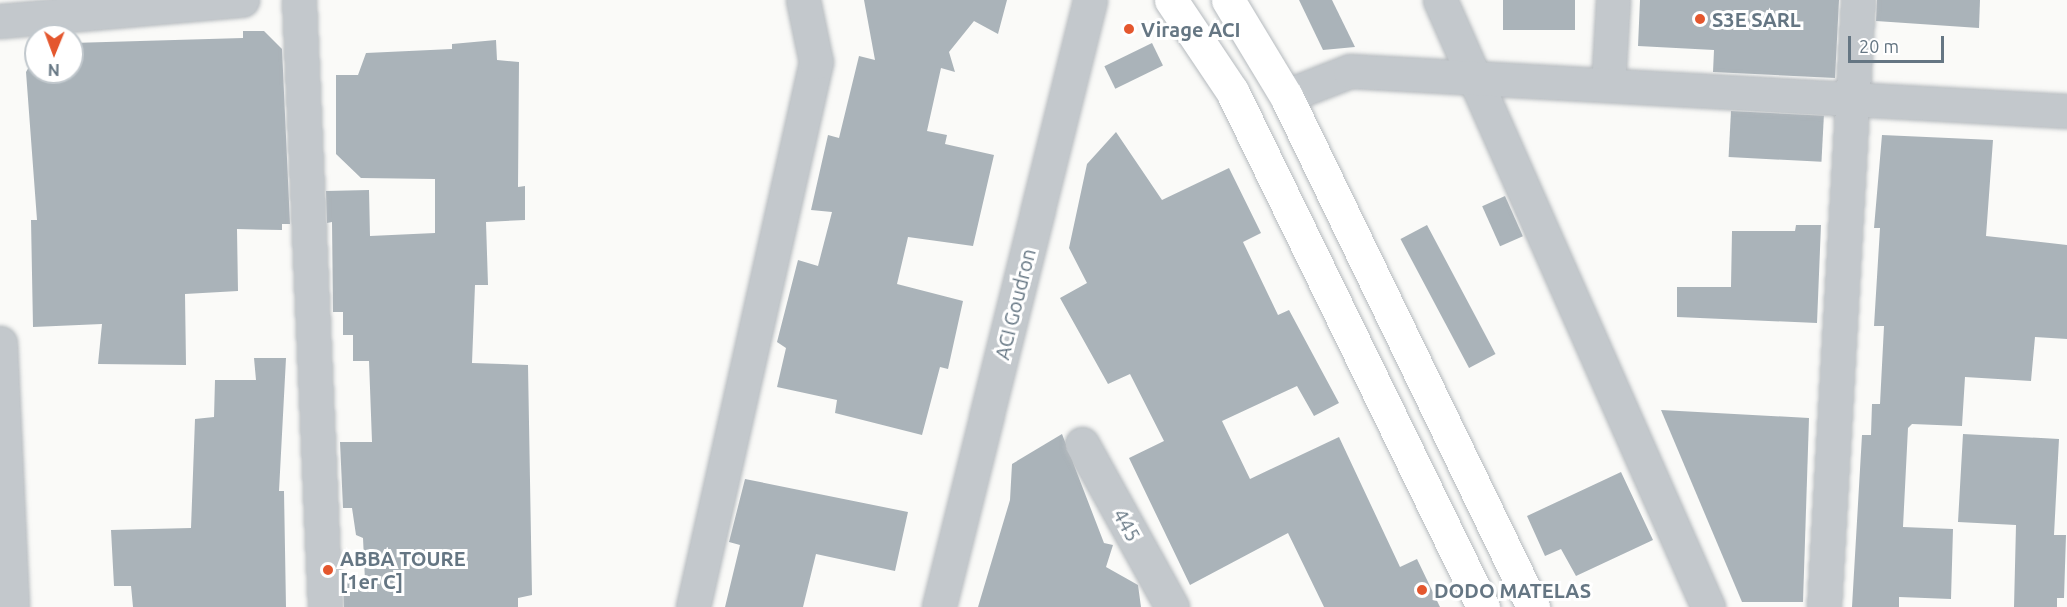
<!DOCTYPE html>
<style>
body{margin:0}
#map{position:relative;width:2067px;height:607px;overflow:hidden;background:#fafaf8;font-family:Ubuntu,sans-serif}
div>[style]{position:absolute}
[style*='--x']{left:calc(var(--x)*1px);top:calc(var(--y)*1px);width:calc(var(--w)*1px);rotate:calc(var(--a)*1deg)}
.building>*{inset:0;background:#aab3b9;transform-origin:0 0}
.roads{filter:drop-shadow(0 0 2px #b5babe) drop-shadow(0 0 2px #b5babe)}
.minor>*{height:33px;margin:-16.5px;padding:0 16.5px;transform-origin:16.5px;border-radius:16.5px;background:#c3c8cc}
.major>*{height:33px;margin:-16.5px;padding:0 16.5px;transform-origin:16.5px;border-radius:16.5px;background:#fff}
.dots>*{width:16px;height:16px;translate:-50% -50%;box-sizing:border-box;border:3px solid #fff;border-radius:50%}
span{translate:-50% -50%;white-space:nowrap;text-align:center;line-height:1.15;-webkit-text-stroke:6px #fff;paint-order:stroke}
.poi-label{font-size:20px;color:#657683;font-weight:700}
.left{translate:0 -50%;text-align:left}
.street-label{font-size:20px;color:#657683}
.north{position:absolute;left:24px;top:24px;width:60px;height:60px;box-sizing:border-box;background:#fff;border:2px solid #c1c8cd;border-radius:50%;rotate:181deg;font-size:16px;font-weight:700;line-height:24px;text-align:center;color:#657683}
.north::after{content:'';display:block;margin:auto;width:21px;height:27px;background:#e4572e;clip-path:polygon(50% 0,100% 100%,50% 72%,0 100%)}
.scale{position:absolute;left:1848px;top:36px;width:96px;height:27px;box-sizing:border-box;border:3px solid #657683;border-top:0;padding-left:8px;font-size:18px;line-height:21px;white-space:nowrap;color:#657683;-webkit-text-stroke:4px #fff;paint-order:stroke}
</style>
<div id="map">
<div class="building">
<div style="clip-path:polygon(864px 0,1007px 0,998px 34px,974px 21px,949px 52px,955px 72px,941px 68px,927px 131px,947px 135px,945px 144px,994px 155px,973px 246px,908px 237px,897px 284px,963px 301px,948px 369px,940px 367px,922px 435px,835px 413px,837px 400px,777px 387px,786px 348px,777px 342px,798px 260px,818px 266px,832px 212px,811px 210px,828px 135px,839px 138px,859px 56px,875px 60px)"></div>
<div style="clip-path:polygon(1299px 0,1332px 0,1355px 47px,1323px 50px)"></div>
<div style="left:1503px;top:0;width:72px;height:30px"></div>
<div style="clip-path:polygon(1640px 0,1839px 0,1835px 78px,1713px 72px,1714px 50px,1638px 46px)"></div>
<div style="clip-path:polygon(1877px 0,1980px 0,1979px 28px,1876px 21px)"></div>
<div style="clip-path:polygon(243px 31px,264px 31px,282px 49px,290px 224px,282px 224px,282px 230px,237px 229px,238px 291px,185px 294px,186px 365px,98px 364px,102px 324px,33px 327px,31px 220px,37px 220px,26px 72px,36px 55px,36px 72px,72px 72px,72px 43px,243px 38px)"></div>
<div style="clip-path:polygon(496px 40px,497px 60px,519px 62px,518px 187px,525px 186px,525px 220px,486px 222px,488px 285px,475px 285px,472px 363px,528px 365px,532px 595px,518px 598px,518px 607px,344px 607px,343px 582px,365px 581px,363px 538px,356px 535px,352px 508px,343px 508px,340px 442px,372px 442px,369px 361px,353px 361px,353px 335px,343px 335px,343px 312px,333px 312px,332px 222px,327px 223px,326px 191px,369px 190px,370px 236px,435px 233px,435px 179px,361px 178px,336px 154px,336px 75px,358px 75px,366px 53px,452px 49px,452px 44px)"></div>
<div style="left:1152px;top:43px;width:25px;height:53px;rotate:64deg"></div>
<div style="left:1731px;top:111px;width:93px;height:46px;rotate:3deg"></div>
<div style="clip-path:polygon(1116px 132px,1162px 200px,1229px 168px,1261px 233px,1243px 242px,1278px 315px,1289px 310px,1339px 403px,1314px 416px,1297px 386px,1222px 421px,1250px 479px,1339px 437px,1400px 567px,1417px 559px,1440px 607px,1324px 607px,1288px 533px,1190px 585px,1129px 458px,1164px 441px,1130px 374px,1108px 384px,1060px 298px,1087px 283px,1069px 248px,1087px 164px)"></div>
<div style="clip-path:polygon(1882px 135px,1993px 140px,1986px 236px,2067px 245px,2067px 339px,2035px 337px,2031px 381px,1965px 377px,1962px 426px,1912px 424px,1908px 428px,1903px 527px,1953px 529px,1951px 599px,1899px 597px,1899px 607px,1852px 607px,1862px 435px,1871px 435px,1872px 404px,1880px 404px,1884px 326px,1874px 326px,1880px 228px,1874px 228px)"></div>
<div style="left:1505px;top:196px;width:44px;height:25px;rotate:66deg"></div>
<div style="left:1427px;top:225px;width:146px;height:30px;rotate:62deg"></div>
<div style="clip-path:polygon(1796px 225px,1821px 225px,1817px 323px,1677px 317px,1677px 287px,1731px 287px,1732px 231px,1795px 231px)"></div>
<div style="clip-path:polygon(254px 358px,286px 358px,279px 491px,284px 491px,286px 607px,133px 607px,131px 586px,114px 586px,111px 530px,191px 528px,195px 419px,214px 417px,215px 380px,256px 380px)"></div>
<div style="clip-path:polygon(1661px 410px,1809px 418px,1803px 602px,1742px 602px)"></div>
<div style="clip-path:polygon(1062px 434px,1104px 543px,1113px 545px,1106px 567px,1138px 585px,1141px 607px,978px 607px,1010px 500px,1012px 464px)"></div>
<div style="clip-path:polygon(1963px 434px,2059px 439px,2054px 535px,2066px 535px,2064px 598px,2057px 598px,2057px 607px,2014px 607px,2016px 525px,1958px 522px)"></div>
<div style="clip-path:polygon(1621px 472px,1653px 540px,1576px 576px,1561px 549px,1545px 556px,1527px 516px)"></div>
<div style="clip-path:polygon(745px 479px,908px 512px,895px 571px,816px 554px,803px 607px,725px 607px,740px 545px,729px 542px)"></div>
</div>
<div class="roads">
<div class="minor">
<div style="--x:299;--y:0;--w:608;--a:87.55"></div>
<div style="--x:1440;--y:0;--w:664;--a:66.18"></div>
<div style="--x:0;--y:21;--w:243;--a:-5"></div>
<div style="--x:1608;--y:85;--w:85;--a:-86.6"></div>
<div style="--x:1286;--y:96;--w:69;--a:-21.3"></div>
<div style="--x:1350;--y:71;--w:718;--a:3.19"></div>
<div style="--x:0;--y:343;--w:264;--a:87.4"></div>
<div style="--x:1082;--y:444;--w:186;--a:61.1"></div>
<div style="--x:693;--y:607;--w:559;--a:-77.28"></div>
<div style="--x:816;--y:62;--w:63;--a:-101.8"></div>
<div style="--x:939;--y:607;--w:625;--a:-76.03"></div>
<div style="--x:1824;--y:607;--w:608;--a:-86.79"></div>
</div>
<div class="major">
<div style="--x:1171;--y:0;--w:110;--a:56.2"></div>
<div style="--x:1232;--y:91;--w:574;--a:64.06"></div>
<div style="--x:1228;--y:0;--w:112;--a:58.9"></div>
<div style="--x:1286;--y:96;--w:568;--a:64.2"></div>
</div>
</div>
<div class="dots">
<div style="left:1700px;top:19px;background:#e4572e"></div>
<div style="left:1129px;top:29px;background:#e4572e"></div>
<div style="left:328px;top:570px;background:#e4572e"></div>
<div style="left:1422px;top:590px;background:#e4572e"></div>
</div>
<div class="poi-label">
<span class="left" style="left:1712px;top:19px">S3E SARL</span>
<span class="left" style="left:1141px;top:29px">Virage ACI</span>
<span class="left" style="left:340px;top:570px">ABBA TOURE<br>[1er C]</span>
<span class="left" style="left:1434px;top:590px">DODO MATELAS</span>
</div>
<div class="street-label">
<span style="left:1015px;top:304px;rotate:-76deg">ACI Goudron</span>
<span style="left:1127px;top:525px;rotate:61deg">445</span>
</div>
<div class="north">N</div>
<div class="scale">20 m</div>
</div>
